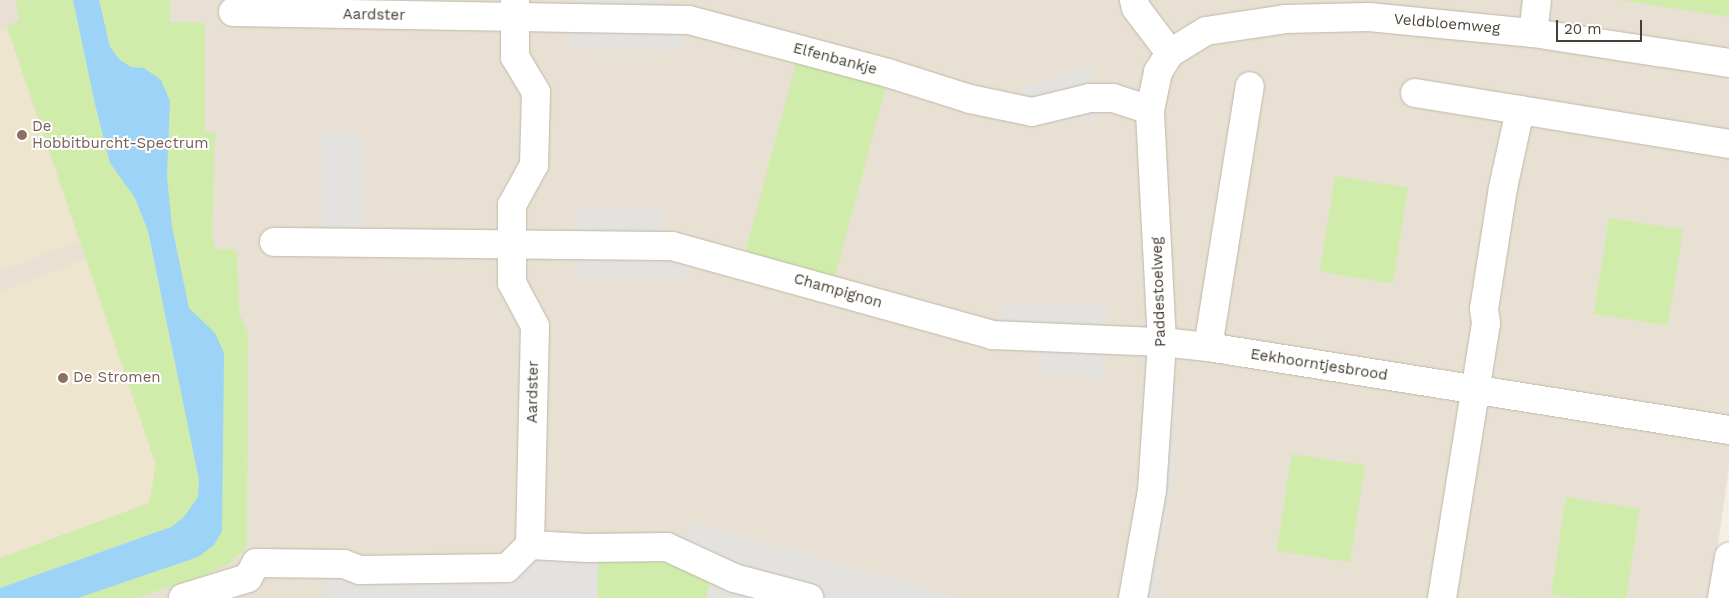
<!DOCTYPE html>
<style>
body{margin:0}
#map{position:relative;width:1729px;height:598px;overflow:hidden;background:#f4efe5;font-family:"Work Sans",sans-serif}
div>[style]{position:absolute}
[style*='--x']{left:calc(var(--x)*1px);top:calc(var(--y)*1px);width:calc(var(--w)*1px);rotate:calc(var(--a)*1deg)}
.residential>*{inset:0;background:#e8e1d3}
.education>*{inset:0;background:#eee5ce}
.green>*{inset:0;background:#cfecab;transform-origin:0 0}
.parking>*{inset:0;background:#e4e2de;transform-origin:0 0}
.water>*{inset:0;background:#9cd3f6}
.roads{filter:drop-shadow(0 0 1px #c0b7a7) drop-shadow(0 0 1px #c0b7a7)}
.minor>*{height:28px;margin:-14px;padding:0 14px;transform-origin:14px;border-radius:14px;background:#fff}
.dots>*{width:14px;height:14px;translate:-50% -50%;box-sizing:border-box;border:2px solid #fff;border-radius:50%}
span{translate:-50% -50%;white-space:nowrap;text-align:center;line-height:1.15;-webkit-text-stroke:4px #fff;paint-order:stroke}
.street-label{font-size:15px;color:#473f34}
.education-label{font-size:15px;color:#785e54}
.left{translate:0 -50%;text-align:left}
.scale{position:absolute;left:1556px;top:20px;width:86px;height:22px;box-sizing:border-box;border:2px solid #473f34;border-top:0;padding-left:6px;font-size:15px;line-height:18px;white-space:nowrap;color:#473f34;-webkit-text-stroke:4px #fff;paint-order:stroke}
</style>
<div id="map">
<div class="residential">
<div style="clip-path:polygon(0 0,1729px 0,1729px 468px,1710px 598px,0 598px)"></div>
</div>
<div class="education">
<div style="clip-path:polygon(7px 27px,79px 240px,0 272px,0 30px)"></div>
<div style="clip-path:polygon(86px 259px,156px 465px,149px 503px,0 558px,0 292px)"></div>
</div>
<div class="green">
<div style="clip-path:polygon(16px 0,73px 0,95px 104px,110px 163px,135px 198px,148px 231px,199px 480px,198px 498px,183px 518px,171px 527px,0 588px,0 558px,149px 503px,156px 465px,7px 27px,19px 20px)"></div>
<div style="clip-path:polygon(99px 0,170px 0,170px 22px,205px 23px,205px 132px,215px 133px,212px 237px,216px 249px,233px 249px,237px 254px,239px 312px,248px 333px,247px 547px,227px 565px,202px 576px,136px 598px,78px 598px,198px 557px,215px 333px,189px 308px,172px 226px,167px 177px,170px 101px,144px 68px,131px 67px,120px 60px,110px 47px)"></div>
<div style="clip-path:polygon(1620px 0,1729px 0,1729px 17px)"></div>
<div style="left:796px;top:63px;width:93px;height:197px;rotate:15deg"></div>
<div style="left:1335px;top:176px;width:74px;height:97px;rotate:9deg"></div>
<div style="left:1609px;top:218px;width:75px;height:97px;rotate:9deg"></div>
<div style="left:1292px;top:454px;width:74px;height:98px;rotate:9deg"></div>
<div style="clip-path:polygon(1566px 497px,1640px 509px,1626px 598px,1576px 598px,1551px 594px)"></div>
<div style="clip-path:polygon(598px 560px,678px 561px,715px 570px,706px 598px,598px 598px)"></div>
</div>
<div class="parking">
<div style="clip-path:polygon(571px 0,662px 0,661px 14px,682px 16px,682px 50px,571px 49px)"></div>
<div style="clip-path:polygon(1092px 67px,1098px 120px,1033px 125px,1022px 87px)"></div>
<div style="left:322px;top:133px;width:41px;height:95px"></div>
<div style="clip-path:polygon(576px 209px,663px 209px,660px 257px,690px 261px,686px 280px,575px 280px)"></div>
<div style="clip-path:polygon(1107px 304px,1105px 378px,1040px 372px,1040px 353px,1000px 328px,999px 306px)"></div>
<div style="clip-path:polygon(1169px 387px,1178px 387px,1174px 470px,1162px 555px,1155px 555px,1155px 563px,1160px 564px,1156px 598px,1147px 598px)"></div>
<div style="clip-path:polygon(690px 522px,957px 597px,959px 598px,706px 598px,719px 555px,683px 546px)"></div>
<div style="clip-path:polygon(519px 552px,598px 560px,598px 598px,324px 598px,323px 580px,518px 578px)"></div>
</div>
<div class="water">
<div style="clip-path:polygon(73px 0,99px 0,110px 47px,120px 60px,131px 67px,144px 68px,161px 80px,170px 101px,167px 177px,172px 226px,189px 308px,215px 333px,224px 353px,222px 531px,214px 545px,198px 557px,78px 598px,0 598px,0 588px,171px 527px,183px 518px,198px 497px,199px 480px,148px 231px,135px 198px,110px 163px,95px 104px)"></div>
</div>
<div class="roads">
<div class="minor">
<div style="--x:1134;--y:0;--w:8;--a:76"></div>
<div style="--x:1136;--y:8;--w:56;--a:52.9"></div>
<div style="--x:233;--y:12;--w:456;--a:1"></div>
<div style="--x:689;--y:20;--w:206;--a:14.9"></div>
<div style="--x:888;--y:73;--w:86;--a:17.6"></div>
<div style="--x:970;--y:99;--w:63;--a:11.8"></div>
<div style="--x:1032;--y:112;--w:60;--a:-13.6"></div>
<div style="--x:1090;--y:98;--w:23;--a:0"></div>
<div style="--x:1113;--y:98;--w:39;--a:18"></div>
<div style="--x:1533;--y:33;--w:33;--a:-83"></div>
<div style="--x:1415;--y:93;--w:318;--a:9.2"></div>
<div style="--x:274;--y:242;--w:398;--a:0.6"></div>
<div style="--x:672;--y:246;--w:332;--a:15.5"></div>
<div style="--x:992;--y:335;--w:170;--a:2.4"></div>
<div style="--x:1162;--y:342;--w:46;--a:6.2"></div>
<div style="--x:1208;--y:347;--w:528;--a:9.05"></div>
<div style="--x:1208;--y:347;--w:264;--a:-80.9"></div>
<div style="--x:530;--y:545;--w:57;--a:3"></div>
<div style="--x:587;--y:548;--w:80;--a:-0.7"></div>
<div style="--x:667;--y:547;--w:74;--a:24.8"></div>
<div style="--x:734;--y:578;--w:78;--a:14.9"></div>
<div style="--x:183;--y:598;--w:68;--a:-17.1"></div>
<div style="--x:248;--y:578;--w:17;--a:-62"></div>
<div style="--x:256;--y:563;--w:88;--a:0.7"></div>
<div style="--x:344;--y:564;--w:17;--a:21"></div>
<div style="--x:360;--y:570;--w:147;--a:-0.8"></div>
<div style="--x:507;--y:568;--w:33;--a:-45"></div>
<div style="--x:530;--y:545;--w:219;--a:-88.7"></div>
<div style="--x:535;--y:326;--w:49;--a:-118.1"></div>
<div style="--x:512;--y:283;--w:78;--a:-90"></div>
<div style="--x:512;--y:205;--w:46;--a:-61.2"></div>
<div style="--x:534;--y:165;--w:73;--a:-88.4"></div>
<div style="--x:536;--y:92;--w:41;--a:-121"></div>
<div style="--x:515;--y:57;--w:56;--a:-90"></div>
<div style="--x:1133;--y:598;--w:110;--a:-80"></div>
<div style="--x:1152;--y:490;--w:148;--a:-86.1"></div>
<div style="--x:1162;--y:342;--w:232;--a:-93"></div>
<div style="--x:1150;--y:110;--w:39;--a:-78"></div>
<div style="--x:1158;--y:72;--w:22;--a:-58"></div>
<div style="--x:1170;--y:53;--w:42;--a:-31.4"></div>
<div style="--x:1206;--y:31;--w:80;--a:-8.6"></div>
<div style="--x:1285;--y:19;--w:84;--a:-1.4"></div>
<div style="--x:1369;--y:17;--w:165;--a:5.6"></div>
<div style="--x:1533;--y:33;--w:198;--a:8.7"></div>
<div style="--x:1442;--y:598;--w:278;--a:-80.9"></div>
<div style="--x:1486;--y:323;--w:14;--a:-98"></div>
<div style="--x:1484;--y:309;--w:122;--a:-81.1"></div>
<div style="--x:1503;--y:188;--w:80;--a:-77.7"></div>
<div style="--x:1722;--y:598;--w:42;--a:-80.3"></div>
</div>
</div>
<div class="dots">
<div style="left:22px;top:135px;background:#8d6e63"></div>
<div style="left:63px;top:378px;background:#8d6e63"></div>
</div>
<div class="street-label">
<span style="left:374px;top:15px;rotate:1deg">Aardster</span>
<span style="left:1447px;top:24px;rotate:5deg">Veldbloemweg</span>
<span style="left:835px;top:59px;rotate:15deg">Elfenbankje</span>
<span style="left:838px;top:291px;rotate:16deg">Champignon</span>
<span style="left:1159px;top:292px;rotate:-92deg">Paddestoelweg</span>
<span style="left:1319px;top:365px;rotate:9deg">Eekhoorntjesbrood</span>
<span style="left:533px;top:392px;rotate:-89deg">Aardster</span>
</div>
<div class="education-label">
<span class="left" style="left:32px;top:135px">De<br>Hobbitburcht-Spectrum</span>
<span class="left" style="left:73px;top:378px">De Stromen</span>
</div>
<div class="scale">20 m</div>
</div>
